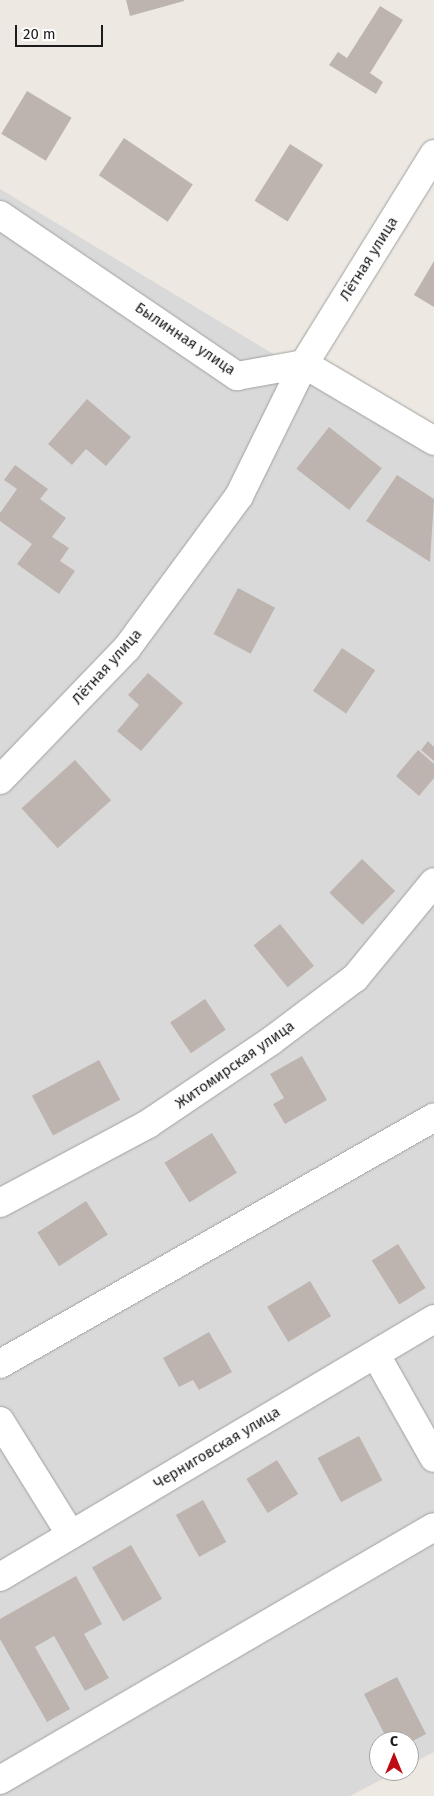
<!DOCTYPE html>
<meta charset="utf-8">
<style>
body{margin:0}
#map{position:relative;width:434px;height:1796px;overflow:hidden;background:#ede9e2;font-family:"Fira Sans",sans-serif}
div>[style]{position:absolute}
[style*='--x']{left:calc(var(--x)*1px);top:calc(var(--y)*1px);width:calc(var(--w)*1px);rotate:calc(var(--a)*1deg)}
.residential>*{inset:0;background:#dad9d9}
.building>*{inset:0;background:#bdb4af;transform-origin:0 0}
.roads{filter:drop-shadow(0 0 1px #a0a0a0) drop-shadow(0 0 1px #a0a0a0)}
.street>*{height:28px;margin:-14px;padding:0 14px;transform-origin:14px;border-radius:14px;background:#fff}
span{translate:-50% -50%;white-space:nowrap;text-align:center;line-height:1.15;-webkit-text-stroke:5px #fff;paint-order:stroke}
.street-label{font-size:15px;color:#1c1c1c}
.north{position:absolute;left:369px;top:1731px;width:50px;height:50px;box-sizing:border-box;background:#fff;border:1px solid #a4a4a4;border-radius:50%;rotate:0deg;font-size:14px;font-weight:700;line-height:20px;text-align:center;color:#1c1c1c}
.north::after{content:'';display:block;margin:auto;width:18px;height:22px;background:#bd0c15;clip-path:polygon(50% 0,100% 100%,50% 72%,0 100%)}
.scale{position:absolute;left:15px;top:25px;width:88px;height:22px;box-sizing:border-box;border:2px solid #1c1c1c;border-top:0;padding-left:6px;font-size:15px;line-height:18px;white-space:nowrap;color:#1c1c1c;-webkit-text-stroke:4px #fff;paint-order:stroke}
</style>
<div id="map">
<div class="residential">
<div style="clip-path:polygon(0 189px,434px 451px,434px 1752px,409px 1765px,409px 1741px,379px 1741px,379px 1771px,398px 1771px,350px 1796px,0 1796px)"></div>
</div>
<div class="building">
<div style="clip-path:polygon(126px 0,184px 0,184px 1px,130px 16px)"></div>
<div style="clip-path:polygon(380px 6px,403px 20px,370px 73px,383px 82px,376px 94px,329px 65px,338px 52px,347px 58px)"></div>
<div style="left:27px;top:91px;width:52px;height:50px;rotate:31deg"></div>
<div style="left:124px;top:138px;width:83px;height:45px;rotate:34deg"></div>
<div style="left:290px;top:144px;width:39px;height:67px;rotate:32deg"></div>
<div style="clip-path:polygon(434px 261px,434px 307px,414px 295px)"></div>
<div style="clip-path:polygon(87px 399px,131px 437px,106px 466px,86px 449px,72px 465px,48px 444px)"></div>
<div style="left:329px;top:427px;width:67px;height:53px;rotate:38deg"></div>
<div style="clip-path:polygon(15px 465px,48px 489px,40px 499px,66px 518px,52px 537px,69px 548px,60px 561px,75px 571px,59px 594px,17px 564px,32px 544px,0 521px,0 513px,17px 489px,4px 480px)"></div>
<div style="clip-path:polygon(397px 475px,434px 499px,430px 562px,366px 521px)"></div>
<div style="left:238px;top:588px;width:42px;height:52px;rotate:28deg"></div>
<div style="left:342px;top:648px;width:40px;height:52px;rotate:34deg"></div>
<div style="clip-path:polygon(148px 673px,183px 703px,141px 751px,117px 731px,139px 705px,128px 695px)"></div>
<div style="clip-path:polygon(428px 741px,434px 747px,434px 761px,421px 750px)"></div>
<div style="clip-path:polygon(418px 750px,434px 764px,434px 778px,419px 796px,396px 776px)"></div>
<div style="left:75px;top:760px;width:54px;height:72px;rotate:48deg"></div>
<div style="left:362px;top:859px;width:46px;height:47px;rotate:44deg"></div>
<div style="left:280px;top:924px;width:54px;height:34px;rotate:51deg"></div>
<div style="left:205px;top:999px;width:37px;height:42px;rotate:56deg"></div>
<div style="clip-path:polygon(302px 1056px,327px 1100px,285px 1124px,273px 1104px,284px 1098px,270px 1074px)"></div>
<div style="left:99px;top:1060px;width:45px;height:76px;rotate:62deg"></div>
<div style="left:212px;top:1133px;width:47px;height:56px;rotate:58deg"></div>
<div style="left:86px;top:1201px;width:40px;height:58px;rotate:57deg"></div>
<div style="left:398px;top:1244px;width:52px;height:31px;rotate:58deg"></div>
<div style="left:310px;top:1281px;width:41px;height:50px;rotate:59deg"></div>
<div style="clip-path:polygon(209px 1332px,232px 1372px,199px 1390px,193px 1380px,179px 1387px,163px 1358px)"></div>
<div style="left:359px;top:1436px;width:50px;height:47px;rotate:62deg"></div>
<div style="left:277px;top:1460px;width:40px;height:36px;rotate:58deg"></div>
<div style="left:203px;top:1500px;width:48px;height:31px;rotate:61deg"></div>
<div style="left:131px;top:1545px;width:62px;height:45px;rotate:60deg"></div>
<div style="clip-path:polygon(76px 1576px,102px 1624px,84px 1634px,109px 1678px,85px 1691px,54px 1636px,35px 1647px,70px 1709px,47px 1722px,0 1639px,0 1619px)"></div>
<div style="clip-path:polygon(397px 1677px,426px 1734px,409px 1743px,388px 1741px,364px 1694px)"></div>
</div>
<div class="roads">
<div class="street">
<div style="--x:0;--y:215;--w:287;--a:34.2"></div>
<div style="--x:237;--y:376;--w:68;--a:-10.2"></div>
<div style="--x:304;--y:364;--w:151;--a:30.6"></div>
<div style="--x:0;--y:780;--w:183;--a:-46.1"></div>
<div style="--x:127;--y:648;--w:189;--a:-53.6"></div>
<div style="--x:239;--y:496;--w:147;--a:-63.8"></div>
<div style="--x:304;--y:364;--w:247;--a:-58.2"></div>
<div style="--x:0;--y:1203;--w:168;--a:-28.1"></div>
<div style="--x:148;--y:1124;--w:148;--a:-34"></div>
<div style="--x:271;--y:1041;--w:105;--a:-36.9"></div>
<div style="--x:355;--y:978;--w:124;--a:-50.5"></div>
<div style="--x:376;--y:1355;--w:118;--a:60.6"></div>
<div style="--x:0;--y:1364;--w:499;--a:-29.6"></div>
<div style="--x:0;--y:1421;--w:134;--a:58.1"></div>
<div style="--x:0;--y:1577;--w:505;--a:-30.73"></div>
<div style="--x:0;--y:1780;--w:502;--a:-30.24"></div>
</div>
</div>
<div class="street-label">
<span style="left:369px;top:259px;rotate:-58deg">Лётная улица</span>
<span style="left:185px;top:339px;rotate:34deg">Былинная улица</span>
<span style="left:107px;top:667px;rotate:-48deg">Лётная улица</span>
<span style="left:235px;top:1065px;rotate:-35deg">Житомирская улица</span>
<span style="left:217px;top:1448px;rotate:-31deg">Черниговская улица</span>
</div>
<div class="north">С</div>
<div class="scale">20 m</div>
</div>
